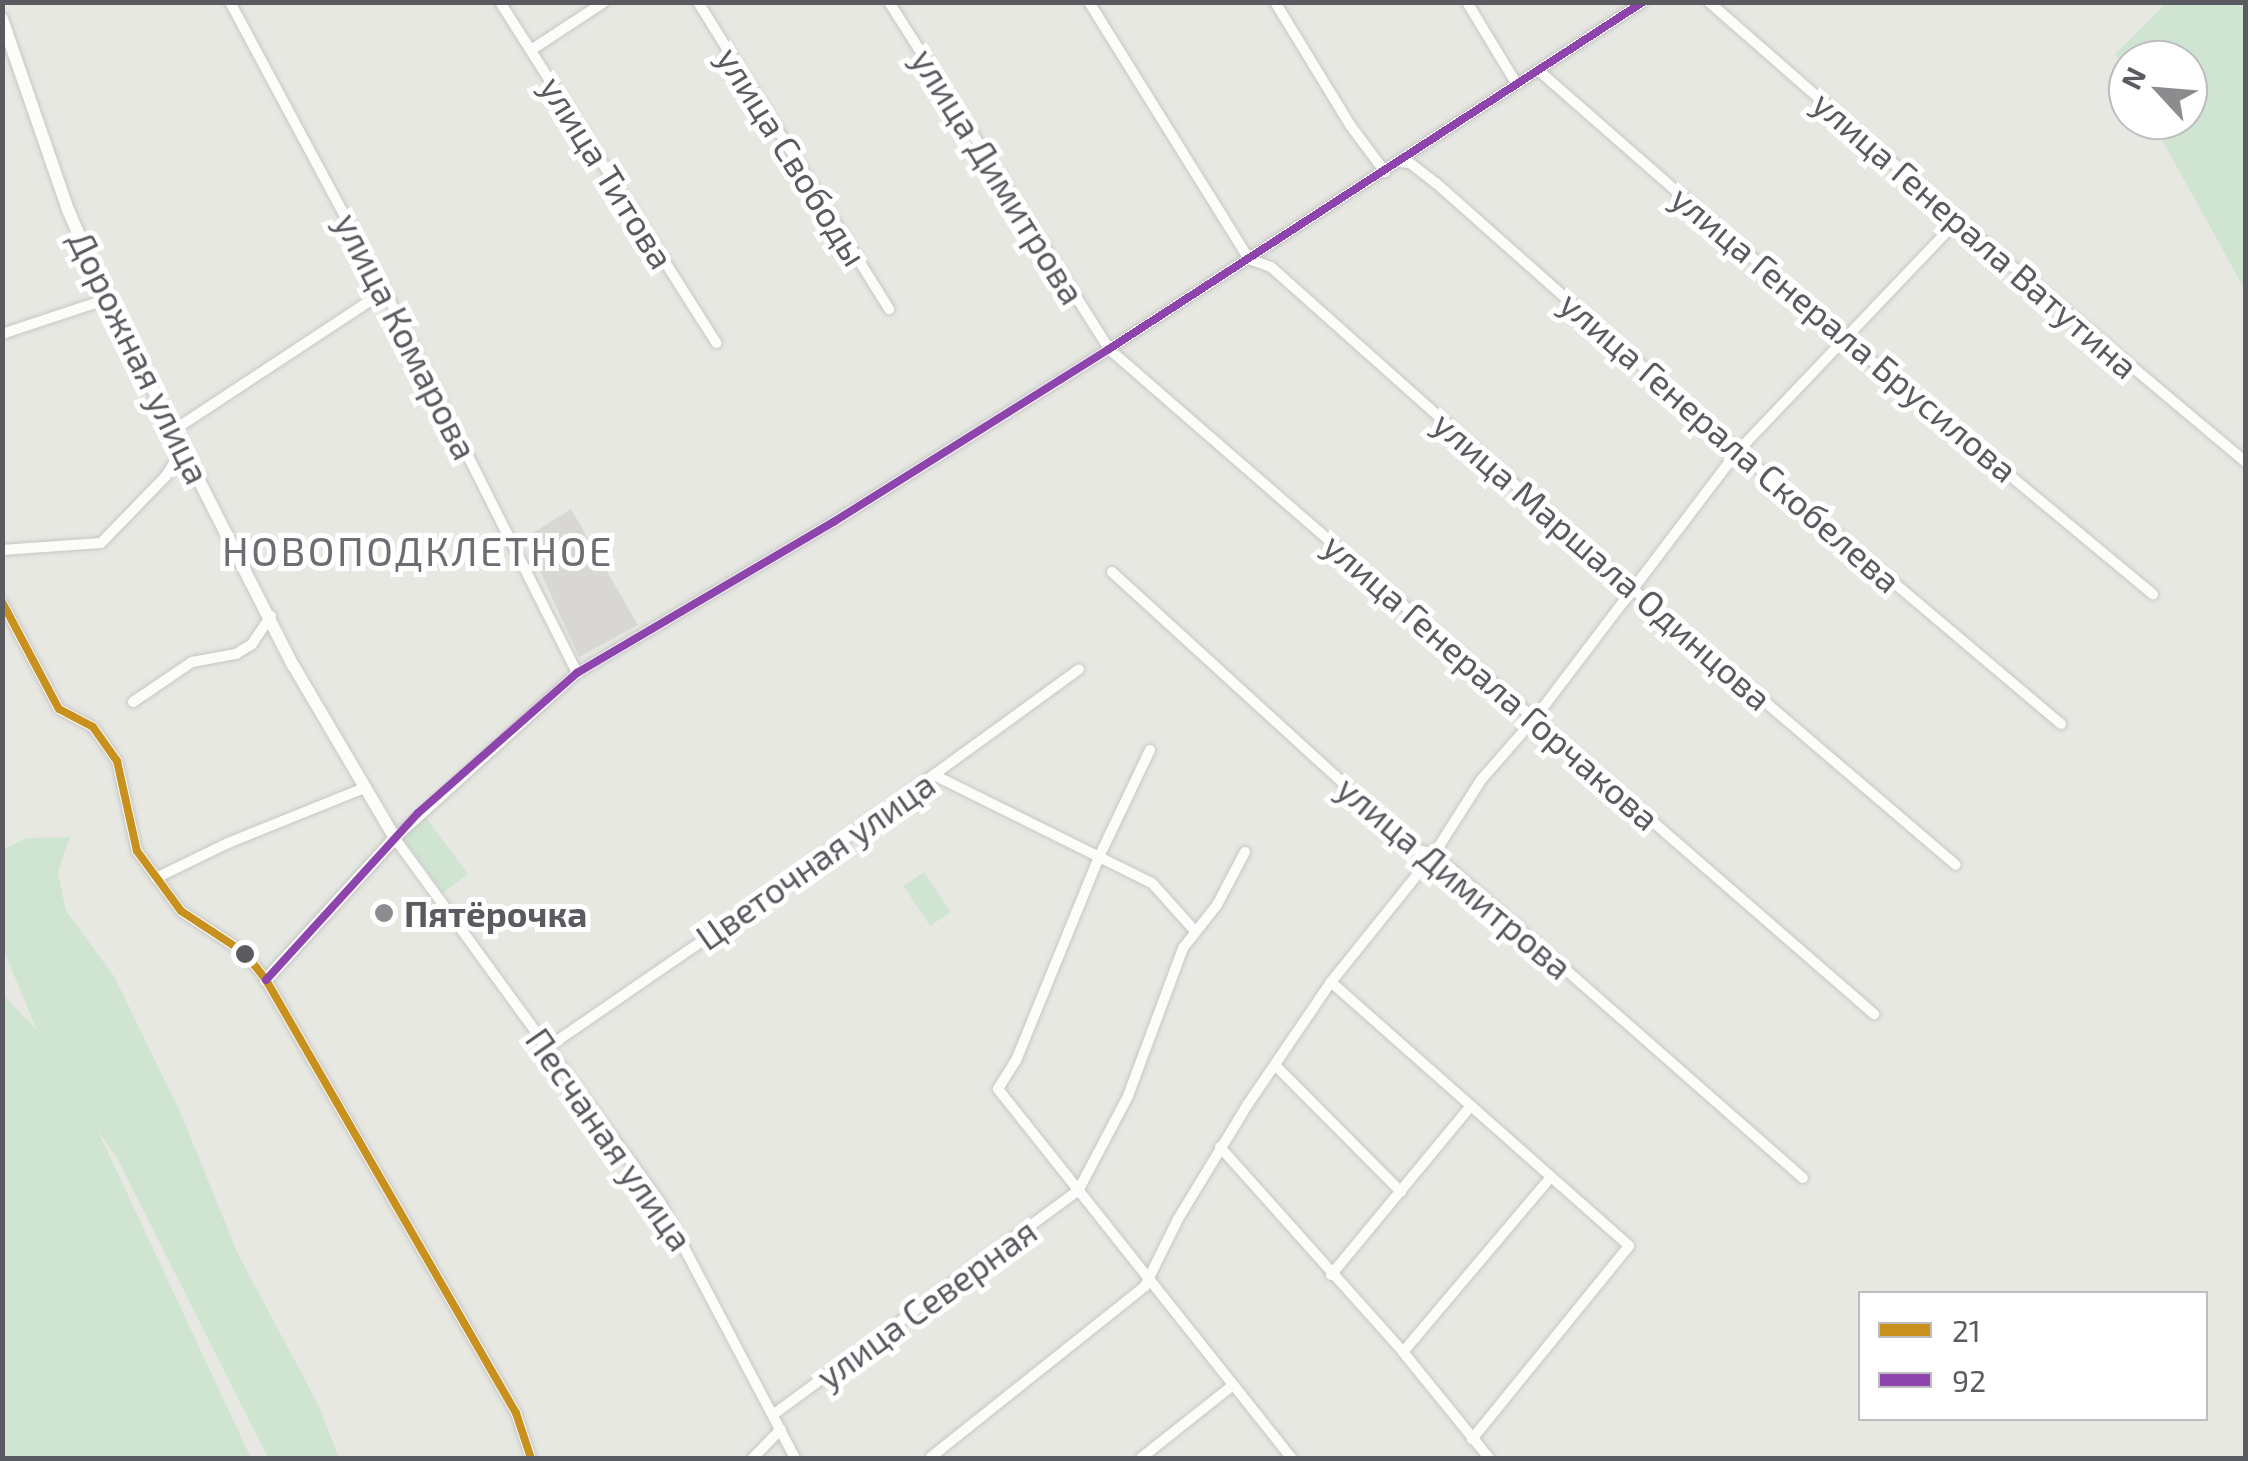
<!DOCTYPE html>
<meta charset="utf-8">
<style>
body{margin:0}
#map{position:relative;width:2248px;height:1461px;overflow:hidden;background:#e8e8e3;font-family:"Exo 2",sans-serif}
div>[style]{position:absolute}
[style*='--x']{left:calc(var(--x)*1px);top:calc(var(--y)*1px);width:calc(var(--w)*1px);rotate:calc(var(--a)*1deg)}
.industrial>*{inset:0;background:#d8d7d3}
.green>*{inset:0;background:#d0e5d1;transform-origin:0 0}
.roads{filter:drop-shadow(0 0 2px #c6c6c5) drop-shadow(0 0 2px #c6c6c5)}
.minor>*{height:10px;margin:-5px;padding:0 5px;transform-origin:5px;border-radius:5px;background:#fcfcfb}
.tertiary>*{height:12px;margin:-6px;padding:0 6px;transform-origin:6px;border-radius:6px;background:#fcfcfb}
.bus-1>*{height:8px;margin:-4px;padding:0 4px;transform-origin:4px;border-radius:4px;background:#c8901d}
.bus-2>*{height:8px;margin:-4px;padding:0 4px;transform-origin:4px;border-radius:4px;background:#8e44ad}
.dots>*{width:28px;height:28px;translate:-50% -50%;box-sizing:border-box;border:5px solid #fff;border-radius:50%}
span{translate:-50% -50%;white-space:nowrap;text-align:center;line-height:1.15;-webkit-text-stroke:10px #fff;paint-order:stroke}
.street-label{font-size:35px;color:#595b60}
.poi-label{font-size:35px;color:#595b60;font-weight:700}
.left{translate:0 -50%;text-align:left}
.quarter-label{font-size:40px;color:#6a6d72;letter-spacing:2.5px}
.frame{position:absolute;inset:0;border:5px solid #595b60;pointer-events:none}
.legend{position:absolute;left:1858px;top:1291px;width:350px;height:130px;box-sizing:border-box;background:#fff;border:2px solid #bdbdbf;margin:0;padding:12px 18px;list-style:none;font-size:30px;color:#595b60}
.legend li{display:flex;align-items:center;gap:20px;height:50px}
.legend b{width:50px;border:2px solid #bdbdbf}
.north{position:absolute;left:2108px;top:40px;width:100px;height:100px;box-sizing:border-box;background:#fff;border:2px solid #bdbdbf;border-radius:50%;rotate:296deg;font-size:28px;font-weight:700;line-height:40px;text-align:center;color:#595b60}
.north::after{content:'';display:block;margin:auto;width:35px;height:45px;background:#8b8c8e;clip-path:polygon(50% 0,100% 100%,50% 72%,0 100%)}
</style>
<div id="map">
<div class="industrial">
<div style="clip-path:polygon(571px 509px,638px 625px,579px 657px,525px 538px)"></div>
</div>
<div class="green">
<div style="clip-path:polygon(2166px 3px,2245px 3px,2245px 290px,2151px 120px,2188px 120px,2188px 60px,2128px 60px,2128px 78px,2115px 54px)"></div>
<div style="left:426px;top:818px;width:70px;height:31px;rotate:53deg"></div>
<div style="clip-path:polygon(70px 837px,58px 872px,66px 911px,114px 976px,182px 1116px,238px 1254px,319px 1406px,339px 1458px,268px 1458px,117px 1158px,98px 1131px,251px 1458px,3px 1458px,3px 995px,37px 1030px,3px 949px,3px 850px,26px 838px)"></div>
<div style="left:924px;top:872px;width:48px;height:25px;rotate:56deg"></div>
</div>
<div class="roads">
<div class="minor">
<div style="--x:230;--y:2;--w:328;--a:61.8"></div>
<div style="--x:385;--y:291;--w:428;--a:63.3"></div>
<div style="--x:500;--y:2;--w:404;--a:57.6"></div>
<div style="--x:698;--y:2;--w:362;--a:58.1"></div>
<div style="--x:889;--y:2;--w:411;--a:57.6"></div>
<div style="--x:1109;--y:349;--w:1014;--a:41"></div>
<div style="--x:1089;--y:2;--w:303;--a:58.1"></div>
<div style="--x:1249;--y:259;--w:23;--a:20"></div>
<div style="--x:1271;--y:267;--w:486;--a:41.7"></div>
<div style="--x:1634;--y:590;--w:423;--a:40.5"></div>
<div style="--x:1275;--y:2;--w:144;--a:58.6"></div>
<div style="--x:1350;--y:125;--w:59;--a:53.3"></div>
<div style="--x:1467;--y:2;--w:95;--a:58.8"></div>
<div style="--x:1709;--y:2;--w:344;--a:41.2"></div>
<div style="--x:1968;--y:229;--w:363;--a:40"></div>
<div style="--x:531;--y:50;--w:87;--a:-33.3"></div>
<div style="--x:1538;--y:70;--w:405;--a:41.2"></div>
<div style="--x:1843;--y:337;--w:403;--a:39.7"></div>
<div style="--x:1400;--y:162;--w:10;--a:6"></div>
<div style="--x:1410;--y:163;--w:33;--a:38"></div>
<div style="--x:1436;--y:183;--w:404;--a:41.6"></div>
<div style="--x:1738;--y:451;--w:423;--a:40.2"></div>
<div style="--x:2;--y:334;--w:111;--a:-18.4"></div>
<div style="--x:174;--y:430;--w:253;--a:-33.4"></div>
<div style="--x:2;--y:550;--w:99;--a:-4"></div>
<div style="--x:101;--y:543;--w:93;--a:-45.9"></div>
<div style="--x:166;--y:476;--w:32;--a:-58"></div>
<div style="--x:1112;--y:572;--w:411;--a:42.4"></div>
<div style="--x:1415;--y:849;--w:20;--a:15"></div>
<div style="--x:1434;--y:854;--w:491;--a:41.3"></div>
<div style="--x:2;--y:602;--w:121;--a:62"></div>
<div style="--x:59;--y:709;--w:38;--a:28"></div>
<div style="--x:93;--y:727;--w:42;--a:54.8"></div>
<div style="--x:117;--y:761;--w:92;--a:77.5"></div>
<div style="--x:137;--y:851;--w:74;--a:53.7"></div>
<div style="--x:181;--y:911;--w:77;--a:33.3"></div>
<div style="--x:245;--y:953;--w:34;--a:52"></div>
<div style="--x:266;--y:980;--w:500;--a:60"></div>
<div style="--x:516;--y:1413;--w:47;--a:71.6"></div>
<div style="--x:133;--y:702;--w:71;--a:-34.1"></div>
<div style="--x:192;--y:662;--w:45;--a:-10.3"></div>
<div style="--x:236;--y:654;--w:19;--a:-32"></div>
<div style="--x:252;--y:644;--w:34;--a:-56"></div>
<div style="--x:1150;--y:750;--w:119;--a:115.5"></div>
<div style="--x:1099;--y:857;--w:219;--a:112.2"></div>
<div style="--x:1016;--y:1060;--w:34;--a:122"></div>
<div style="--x:998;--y:1089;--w:471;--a:51.5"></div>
<div style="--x:934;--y:775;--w:243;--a:26.4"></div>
<div style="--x:1152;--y:883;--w:63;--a:48.2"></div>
<div style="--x:156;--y:878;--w:80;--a:-25.9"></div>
<div style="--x:228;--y:843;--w:147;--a:-22"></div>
<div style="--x:1331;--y:982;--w:398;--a:41.5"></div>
<div style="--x:1629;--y:1246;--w:249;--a:129.1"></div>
<div style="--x:548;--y:1047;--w:252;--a:-34.5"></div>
<div style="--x:756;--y:904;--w:399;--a:-36"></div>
<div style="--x:1275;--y:1065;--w:179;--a:45.2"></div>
<div style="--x:1220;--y:1147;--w:275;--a:48.2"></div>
<div style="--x:1403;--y:1352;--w:136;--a:50.9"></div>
<div style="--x:1331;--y:1275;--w:218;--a:-50.4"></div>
<div style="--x:1403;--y:1352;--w:228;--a:-49.8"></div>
<div style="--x:774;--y:1414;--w:377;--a:-36.3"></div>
<div style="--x:1078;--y:1191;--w:107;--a:-62.2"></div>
<div style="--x:1128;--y:1096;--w:158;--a:-69.6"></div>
<div style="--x:1183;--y:948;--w:55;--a:-51.7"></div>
<div style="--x:1217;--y:905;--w:60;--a:-62.2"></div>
<div style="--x:931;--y:1457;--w:274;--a:-38.6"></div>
<div style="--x:1145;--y:1286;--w:75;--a:-63.8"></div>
<div style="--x:1178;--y:1219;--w:135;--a:-58.7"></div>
<div style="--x:1248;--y:1104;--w:148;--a:-55.8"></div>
<div style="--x:1331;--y:982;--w:164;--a:-51.2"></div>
<div style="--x:1434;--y:854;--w:88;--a:-57.6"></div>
<div style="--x:1481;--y:780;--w:82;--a:-48.9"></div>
<div style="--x:1535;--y:718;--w:335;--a:-52.8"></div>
<div style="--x:1738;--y:451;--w:319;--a:-46.4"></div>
<div style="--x:753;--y:1458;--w:40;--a:-46"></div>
<div style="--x:795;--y:1458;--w:289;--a:-117.8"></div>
<div style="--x:660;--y:1202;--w:450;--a:-126.1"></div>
<div style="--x:395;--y:838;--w:246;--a:-42.2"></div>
<div style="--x:577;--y:673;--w:299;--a:-30.5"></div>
<div style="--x:835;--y:521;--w:324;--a:-32.1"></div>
<div style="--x:1109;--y:349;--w:637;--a:-33.02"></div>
<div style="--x:1141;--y:1458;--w:117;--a:-38.4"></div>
</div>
<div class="tertiary">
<div style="--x:2;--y:19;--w:204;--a:70.9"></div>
<div style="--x:69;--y:212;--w:95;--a:66.4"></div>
<div style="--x:107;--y:299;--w:411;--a:63.1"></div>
<div style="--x:293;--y:665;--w:201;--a:59.5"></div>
<div style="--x:395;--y:838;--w:192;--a:132.3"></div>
</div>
</div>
<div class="bus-1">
<div style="--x:2;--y:602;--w:121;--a:62"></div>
<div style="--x:59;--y:709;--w:38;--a:28"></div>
<div style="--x:93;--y:727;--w:42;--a:54.8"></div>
<div style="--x:117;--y:761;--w:92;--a:77.5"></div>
<div style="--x:137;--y:851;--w:74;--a:53.7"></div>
<div style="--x:181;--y:911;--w:77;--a:33.3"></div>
<div style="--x:245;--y:953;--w:34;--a:52"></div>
<div style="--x:266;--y:980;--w:500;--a:60"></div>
<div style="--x:516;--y:1413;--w:47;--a:71.6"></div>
</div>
<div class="bus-2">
<div style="--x:266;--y:980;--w:226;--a:-47.7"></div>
<div style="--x:418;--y:813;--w:212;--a:-41.4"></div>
<div style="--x:577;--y:673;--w:299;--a:-30.5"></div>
<div style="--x:835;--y:521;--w:324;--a:-32.1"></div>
<div style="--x:1109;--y:349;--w:637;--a:-33.02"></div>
</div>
<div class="dots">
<div style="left:384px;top:913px;background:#8b8c8e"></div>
<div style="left:245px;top:954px;background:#595b60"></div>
</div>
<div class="street-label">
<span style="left:793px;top:156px;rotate:58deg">улица Свободы</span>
<span style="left:608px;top:172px;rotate:58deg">улица Титова</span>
<span style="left:999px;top:176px;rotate:58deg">улица Димитрова</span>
<span style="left:1976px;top:234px;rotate:41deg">улица Генерала Ватутина</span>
<span style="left:1845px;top:333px;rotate:40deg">улица Генерала Брусилова</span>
<span style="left:407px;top:336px;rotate:63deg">улица Комарова</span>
<span style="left:140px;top:357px;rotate:64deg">Дорожная улица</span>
<span style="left:1731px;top:441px;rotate:41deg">улица Генерала Скобелева</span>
<span style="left:1603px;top:560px;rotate:41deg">улица Маршала Одинцова</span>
<span style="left:1492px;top:681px;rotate:41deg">улица Генерала Горчакова</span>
<span style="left:815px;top:860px;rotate:-35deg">Цветочная улица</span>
<span style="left:1455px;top:877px;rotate:40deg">улица Димитрова</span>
<span style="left:610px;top:1139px;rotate:55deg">Песчаная улица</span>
<span style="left:926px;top:1303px;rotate:-36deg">улица Северная</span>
</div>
<div class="poi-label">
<span class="left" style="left:404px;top:913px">Пятёрочка</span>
</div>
<div class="quarter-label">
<span style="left:418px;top:550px">НОВОПОДКЛЕТНОЕ</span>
</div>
<div class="frame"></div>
<ul class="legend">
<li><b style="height:12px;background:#c8901d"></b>21</li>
<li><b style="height:12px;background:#8e44ad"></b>92</li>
</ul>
<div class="north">N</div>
</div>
